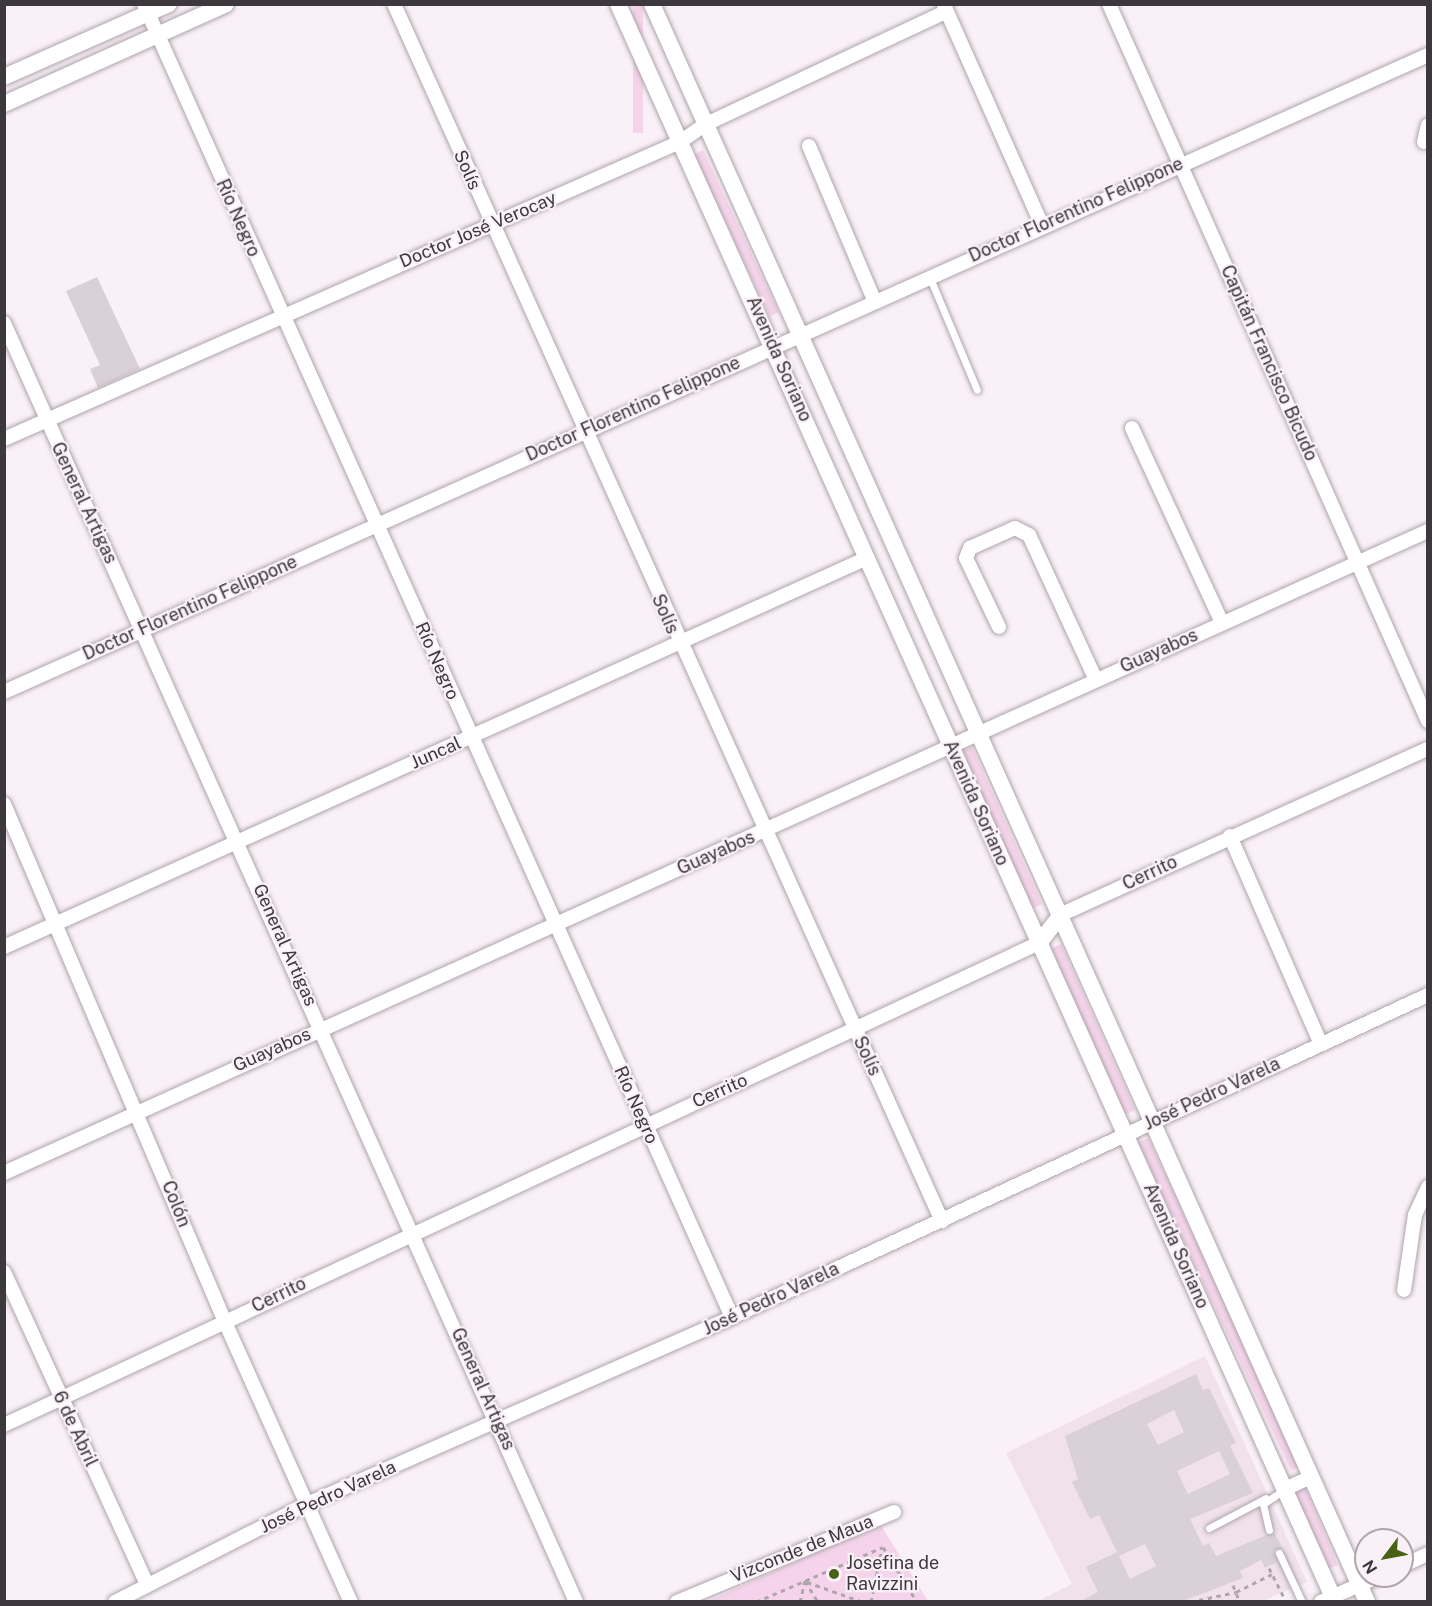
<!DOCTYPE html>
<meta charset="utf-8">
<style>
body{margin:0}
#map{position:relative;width:1432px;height:1606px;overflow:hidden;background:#faf0f7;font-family:"Public Sans",sans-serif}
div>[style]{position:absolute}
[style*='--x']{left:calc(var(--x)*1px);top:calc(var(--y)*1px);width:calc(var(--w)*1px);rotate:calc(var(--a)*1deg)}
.built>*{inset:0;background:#f0e1eb}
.green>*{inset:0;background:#f5d4eb;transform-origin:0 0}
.building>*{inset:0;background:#dad1d7}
.path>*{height:3px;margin-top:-1.5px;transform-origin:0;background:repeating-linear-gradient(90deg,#aea6ab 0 4.5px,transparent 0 9px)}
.roads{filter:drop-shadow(0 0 2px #aea4ab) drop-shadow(0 0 2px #aea4ab)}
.service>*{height:7px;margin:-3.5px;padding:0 3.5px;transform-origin:3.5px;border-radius:3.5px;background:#fff}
.minor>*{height:14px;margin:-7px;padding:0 7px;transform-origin:7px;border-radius:7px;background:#fff}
.tertiary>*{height:16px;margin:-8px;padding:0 8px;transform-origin:8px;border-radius:8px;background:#fff}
.dots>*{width:16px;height:16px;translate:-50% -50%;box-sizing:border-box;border:3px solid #faf0f7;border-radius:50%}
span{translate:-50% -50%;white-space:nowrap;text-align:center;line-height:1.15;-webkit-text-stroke:4.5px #faf0f7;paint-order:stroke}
.street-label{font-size:18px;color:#3c383b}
.poi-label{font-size:18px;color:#3c383b}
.left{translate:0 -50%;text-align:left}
.frame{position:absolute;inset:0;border:6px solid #3c383b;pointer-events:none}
.north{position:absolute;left:1354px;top:1528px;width:60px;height:60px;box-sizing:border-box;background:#faf0f7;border:2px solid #aea6ac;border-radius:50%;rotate:238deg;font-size:16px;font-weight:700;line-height:24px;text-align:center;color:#3c383b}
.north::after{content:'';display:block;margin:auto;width:21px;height:27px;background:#476213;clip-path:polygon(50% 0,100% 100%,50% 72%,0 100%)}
</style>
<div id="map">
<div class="built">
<div style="clip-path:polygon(1205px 1356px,1307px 1582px,1263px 1601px,1038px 1601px,1072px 1584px,1006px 1453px)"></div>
</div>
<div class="green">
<div style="left:633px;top:5px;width:10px;height:128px"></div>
<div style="left:703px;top:150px;width:179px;height:10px;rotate:65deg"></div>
<div style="left:972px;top:747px;width:172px;height:10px;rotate:66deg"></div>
<div style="left:1061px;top:944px;width:182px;height:11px;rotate:66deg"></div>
<div style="left:1148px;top:1138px;width:362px;height:11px;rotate:65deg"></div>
<div style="left:1303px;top:1483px;width:89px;height:11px;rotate:67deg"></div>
<div style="clip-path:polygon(880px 1524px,928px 1601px,706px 1602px)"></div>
</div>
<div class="building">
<div style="clip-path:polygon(97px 277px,140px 369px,98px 388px,90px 369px,100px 365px,66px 291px)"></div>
<div style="clip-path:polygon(evenodd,1196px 1374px,1203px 1390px,1209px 1388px,1236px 1443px,1230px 1446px,1253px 1493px,1190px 1519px,1203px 1546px,1209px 1543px,1216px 1556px,1274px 1532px,1283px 1549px,1274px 1550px,1277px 1562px,1265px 1568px,1261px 1560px,1240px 1571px,1243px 1578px,1180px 1602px,1079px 1602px,1098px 1592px,1086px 1567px,1117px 1552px,1099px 1515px,1090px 1519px,1072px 1482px,1078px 1479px,1065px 1436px,1196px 1374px,1174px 1410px,1184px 1432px,1158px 1445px,1147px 1424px,1174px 1410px,1196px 1374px,1219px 1451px,1230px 1474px,1188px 1494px,1177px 1471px,1219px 1451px,1196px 1374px,1145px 1544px,1156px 1566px,1130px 1579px,1119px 1556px,1145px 1544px)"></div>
</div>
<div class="path">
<div style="--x:1269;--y:1568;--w:38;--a:63"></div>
<div style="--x:805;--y:1581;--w:25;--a:58"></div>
<div style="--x:807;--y:1582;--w:59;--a:19.7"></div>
<div style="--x:1233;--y:1585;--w:18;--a:68"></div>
<div style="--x:756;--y:1602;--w:138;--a:-23.4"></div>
<div style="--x:883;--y:1547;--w:65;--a:58.3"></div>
<div style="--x:800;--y:1602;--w:22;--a:-77"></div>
<div style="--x:871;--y:1602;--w:55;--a:-78.5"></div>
<div style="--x:1190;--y:1602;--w:47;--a:-12.3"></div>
<div style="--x:1236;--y:1592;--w:40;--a:-26.6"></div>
</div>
<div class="roads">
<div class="service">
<div style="--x:930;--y:278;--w:121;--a:67.2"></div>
<div style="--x:1209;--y:1528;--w:64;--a:-27.8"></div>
<div style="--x:1269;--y:1530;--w:27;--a:-103"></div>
<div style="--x:1263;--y:1504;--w:25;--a:-34"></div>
<div style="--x:1279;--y:1553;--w:54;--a:64.9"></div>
</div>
<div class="minor">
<div style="--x:144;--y:4;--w:1439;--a:65.88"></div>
<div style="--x:394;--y:4;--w:1335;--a:65.76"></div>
<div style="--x:1109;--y:4;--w:785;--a:66.02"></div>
<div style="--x:944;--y:5;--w:241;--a:66"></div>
<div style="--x:1424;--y:142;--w:17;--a:-77"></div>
<div style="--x:809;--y:146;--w:167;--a:67.1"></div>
<div style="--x:4;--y:323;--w:1401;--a:65.9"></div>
<div style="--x:1132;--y:428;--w:215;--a:65.2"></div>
<div style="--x:4;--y:439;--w:738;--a:-23.72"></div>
<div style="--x:680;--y:142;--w:29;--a:-35"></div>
<div style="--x:704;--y:125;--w:268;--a:-25.1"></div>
<div style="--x:999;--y:627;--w:76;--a:-115.6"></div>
<div style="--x:966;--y:558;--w:11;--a:-68"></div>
<div style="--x:970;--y:548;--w:49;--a:-24"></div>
<div style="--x:1015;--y:528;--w:16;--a:27"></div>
<div style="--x:1029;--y:535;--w:160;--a:65.2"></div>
<div style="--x:4;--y:692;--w:1560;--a:-24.1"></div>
<div style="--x:4;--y:804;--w:563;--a:66.89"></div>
<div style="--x:225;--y:1322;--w:307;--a:65.8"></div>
<div style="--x:1230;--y:836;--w:227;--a:66.4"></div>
<div style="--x:1062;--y:914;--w:401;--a:-24.3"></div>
<div style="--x:4;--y:947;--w:947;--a:-24.26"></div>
<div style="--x:4;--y:1173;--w:1562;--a:-24.27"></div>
<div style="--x:4;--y:1272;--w:344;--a:65.4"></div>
<div style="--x:1404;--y:1290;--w:76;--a:-81.7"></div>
<div style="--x:1415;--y:1215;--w:31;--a:-65"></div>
<div style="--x:4;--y:1425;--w:1142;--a:-24.97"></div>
<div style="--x:1285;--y:1489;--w:29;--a:-25"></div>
<div style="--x:1402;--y:1566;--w:29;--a:-25"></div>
<div style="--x:115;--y:1602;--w:216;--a:-27"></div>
<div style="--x:307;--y:1504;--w:464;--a:-23.7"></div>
<div style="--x:732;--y:1317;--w:767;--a:-24.83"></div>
<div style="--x:677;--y:1602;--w:235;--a:-22.5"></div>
<div style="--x:1321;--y:1602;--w:64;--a:-24.1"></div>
</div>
<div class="tertiary">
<div style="--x:618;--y:4;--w:1751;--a:65.83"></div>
<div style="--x:652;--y:4;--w:1751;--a:65.89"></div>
<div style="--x:4;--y:77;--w:180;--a:-23.9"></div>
<div style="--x:4;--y:104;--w:243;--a:-24.2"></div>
<div style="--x:1039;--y:943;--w:37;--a:-52"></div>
</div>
</div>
<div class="dots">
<div style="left:834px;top:1574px;background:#476213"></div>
</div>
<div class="street-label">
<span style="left:467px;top:170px;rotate:66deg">Solís</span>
<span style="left:1076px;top:210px;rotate:-24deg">Doctor Florentino Felippone</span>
<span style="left:238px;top:218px;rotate:66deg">Río Negro</span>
<span style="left:478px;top:230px;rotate:-23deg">Doctor José Verocay</span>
<span style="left:779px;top:359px;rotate:66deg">Avenida Soriano</span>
<span style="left:1269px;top:363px;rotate:66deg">Capitán Francisco Bicudo</span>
<span style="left:633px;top:409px;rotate:-24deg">Doctor Florentino Felippone</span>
<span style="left:84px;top:503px;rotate:65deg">General Artigas</span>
<span style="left:190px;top:608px;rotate:-24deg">Doctor Florentino Felippone</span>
<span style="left:665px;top:614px;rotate:66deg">Solís</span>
<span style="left:1159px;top:651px;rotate:-24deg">Guayabos</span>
<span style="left:437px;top:661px;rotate:66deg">Río Negro</span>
<span style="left:436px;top:753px;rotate:-24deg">Juncal</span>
<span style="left:976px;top:803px;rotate:66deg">Avenida Soriano</span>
<span style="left:716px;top:853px;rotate:-24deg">Guayabos</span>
<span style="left:1150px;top:873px;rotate:-25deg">Cerrito</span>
<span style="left:285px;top:945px;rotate:66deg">General Artigas</span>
<span style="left:272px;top:1050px;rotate:-24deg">Guayabos</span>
<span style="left:867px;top:1056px;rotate:65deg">Solís</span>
<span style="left:720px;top:1091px;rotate:-24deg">Cerrito</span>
<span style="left:1212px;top:1094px;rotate:-25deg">José Pedro Varela</span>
<span style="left:636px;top:1105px;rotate:66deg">Río Negro</span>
<span style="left:176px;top:1204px;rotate:68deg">Colón</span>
<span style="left:1176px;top:1246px;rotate:66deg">Avenida Soriano</span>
<span style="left:279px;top:1295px;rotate:-26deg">Cerrito</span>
<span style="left:771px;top:1299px;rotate:-25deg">José Pedro Varela</span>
<span style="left:483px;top:1389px;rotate:66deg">General Artigas</span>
<span style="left:75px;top:1429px;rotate:65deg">6 de Abril</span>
<span style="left:328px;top:1497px;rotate:-25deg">José Pedro Varela</span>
<span style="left:802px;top:1549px;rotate:-22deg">Vizconde de Maua</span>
</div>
<div class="poi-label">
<span class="left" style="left:846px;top:1574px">Josefina de<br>Ravizzini</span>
</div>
<div class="frame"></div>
<div class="north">N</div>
</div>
